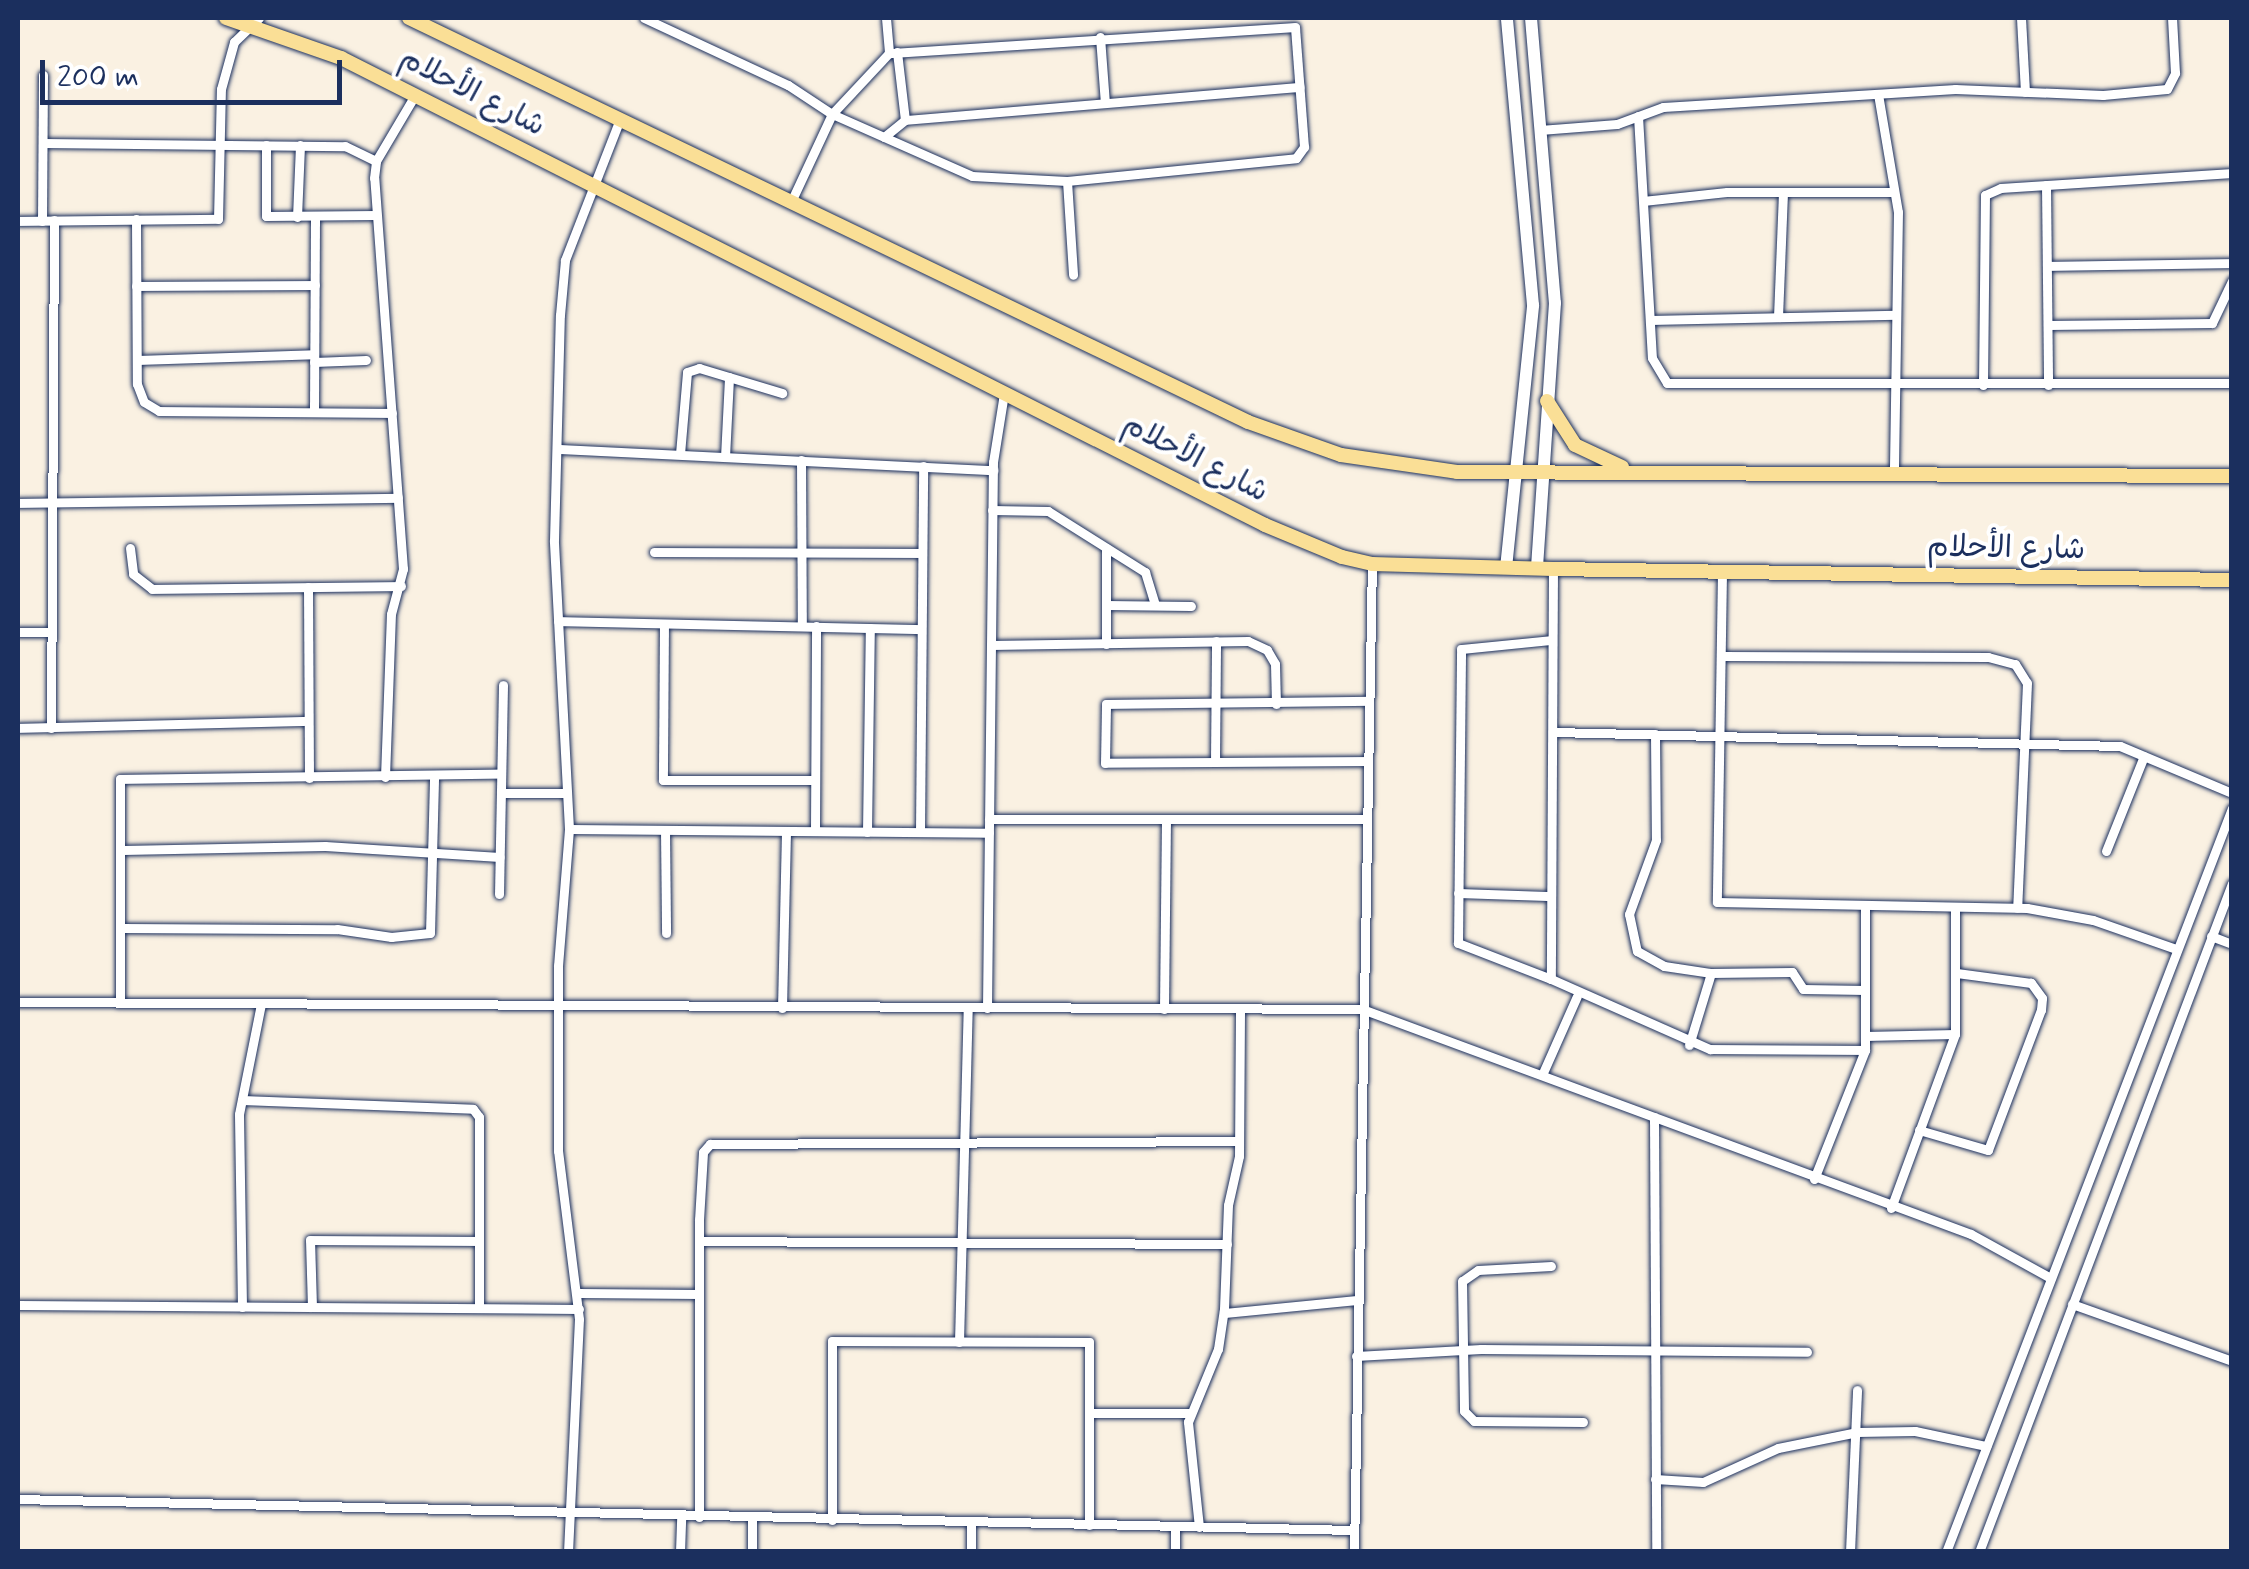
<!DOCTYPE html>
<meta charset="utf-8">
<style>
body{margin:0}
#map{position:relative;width:2249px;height:1569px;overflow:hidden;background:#faf1e2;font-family:Mynerve,"Playpen Sans Arabic",sans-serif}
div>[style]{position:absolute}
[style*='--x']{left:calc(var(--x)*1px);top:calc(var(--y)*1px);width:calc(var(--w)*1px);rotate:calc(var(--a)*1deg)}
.roads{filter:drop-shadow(0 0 2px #1b2f5e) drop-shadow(0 0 2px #1b2f5e)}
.street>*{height:9px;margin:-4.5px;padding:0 4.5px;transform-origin:4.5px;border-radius:4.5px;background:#fff}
.secondary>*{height:12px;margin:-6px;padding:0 6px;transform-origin:6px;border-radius:6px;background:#fff}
.primary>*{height:14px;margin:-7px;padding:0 7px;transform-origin:7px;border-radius:7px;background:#fadf96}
span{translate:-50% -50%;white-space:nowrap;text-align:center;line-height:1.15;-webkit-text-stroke:8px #fff;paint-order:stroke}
.street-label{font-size:30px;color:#1b2f5e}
.frame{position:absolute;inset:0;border:20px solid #1b2f5e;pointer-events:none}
.scale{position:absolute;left:40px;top:60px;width:302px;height:45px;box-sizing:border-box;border:5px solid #1b2f5e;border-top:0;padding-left:12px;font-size:30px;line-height:35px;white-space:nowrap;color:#1b2f5e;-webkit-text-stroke:8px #fff;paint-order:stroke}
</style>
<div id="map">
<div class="roads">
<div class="street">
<div style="--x:644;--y:18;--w:159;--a:25"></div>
<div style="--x:788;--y:85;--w:53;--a:33.4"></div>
<div style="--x:832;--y:114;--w:153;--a:23.9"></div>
<div style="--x:972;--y:176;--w:95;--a:3"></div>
<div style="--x:1067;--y:181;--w:230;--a:-5.7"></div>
<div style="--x:1296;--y:158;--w:14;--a:-54"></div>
<div style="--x:1304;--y:147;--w:120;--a:-94.3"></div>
<div style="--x:1295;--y:27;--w:407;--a:176.3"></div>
<div style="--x:889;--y:53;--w:83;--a:133.1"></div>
<div style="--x:832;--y:114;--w:97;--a:115"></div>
<div style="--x:886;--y:18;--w:35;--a:85"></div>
<div style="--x:2021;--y:18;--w:74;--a:86.9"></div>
<div style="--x:1100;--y:37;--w:66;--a:85.7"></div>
<div style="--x:897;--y:52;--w:68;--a:83.3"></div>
<div style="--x:1878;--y:94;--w:120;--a:80.4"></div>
<div style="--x:1898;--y:212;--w:261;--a:90.9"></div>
<div style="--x:1638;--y:116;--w:242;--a:86.7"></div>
<div style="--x:1652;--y:358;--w:29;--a:59"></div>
<div style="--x:1667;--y:383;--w:565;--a:0"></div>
<div style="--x:1540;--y:130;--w:77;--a:-4.5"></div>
<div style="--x:1617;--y:124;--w:49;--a:-20.3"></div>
<div style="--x:1663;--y:107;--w:293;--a:-3.5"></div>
<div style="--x:1955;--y:89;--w:148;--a:2.3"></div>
<div style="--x:2103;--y:95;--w:64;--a:-5.4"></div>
<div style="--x:2167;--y:89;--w:18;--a:-63"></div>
<div style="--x:2175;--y:73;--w:55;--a:-93.1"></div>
<div style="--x:884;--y:137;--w:27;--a:-39"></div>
<div style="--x:905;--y:120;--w:396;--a:-4.8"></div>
<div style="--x:43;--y:143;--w:302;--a:0.6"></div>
<div style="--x:345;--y:146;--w:34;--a:26"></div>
<div style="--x:266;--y:145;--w:71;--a:90"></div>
<div style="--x:266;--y:216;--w:110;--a:-0.5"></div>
<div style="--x:1067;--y:181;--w:94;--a:86.3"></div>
<div style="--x:2046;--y:185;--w:200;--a:89.4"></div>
<div style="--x:1643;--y:201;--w:84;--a:-6.1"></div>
<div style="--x:1727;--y:192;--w:167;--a:0"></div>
<div style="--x:297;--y:217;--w:72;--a:-87.6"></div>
<div style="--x:136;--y:219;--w:165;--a:89.7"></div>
<div style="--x:137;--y:384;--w:19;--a:69"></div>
<div style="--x:144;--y:402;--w:17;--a:31"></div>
<div style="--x:159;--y:411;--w:233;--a:0.5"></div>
<div style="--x:18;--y:221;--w:200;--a:-0.6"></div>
<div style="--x:218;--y:219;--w:130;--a:-88.7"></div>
<div style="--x:221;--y:89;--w:49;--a:-74.5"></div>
<div style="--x:234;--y:42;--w:35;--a:-44"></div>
<div style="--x:42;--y:221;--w:146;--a:-89.6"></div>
<div style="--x:2047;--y:266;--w:185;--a:-0.9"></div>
<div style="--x:136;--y:286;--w:179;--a:-0.3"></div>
<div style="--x:1778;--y:317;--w:125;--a:-87.7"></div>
<div style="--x:1650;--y:320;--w:246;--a:-1.2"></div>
<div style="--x:2048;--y:325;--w:164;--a:-0.7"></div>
<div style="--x:2212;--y:323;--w:47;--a:-64.5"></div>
<div style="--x:137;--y:360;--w:177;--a:-1.9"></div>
<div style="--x:314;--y:362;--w:52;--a:-2.2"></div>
<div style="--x:1983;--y:385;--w:190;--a:-89.4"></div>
<div style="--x:1985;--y:195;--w:17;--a:-24"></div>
<div style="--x:2001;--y:188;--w:231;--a:-3.7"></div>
<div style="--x:314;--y:411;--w:194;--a:-89.7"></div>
<div style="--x:559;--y:449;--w:435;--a:2.8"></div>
<div style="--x:680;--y:454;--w:82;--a:-85.1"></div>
<div style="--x:687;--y:372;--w:13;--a:-18"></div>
<div style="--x:699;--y:368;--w:87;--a:16.8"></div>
<div style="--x:725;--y:457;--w:80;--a:-87.1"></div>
<div style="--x:801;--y:460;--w:166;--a:89.7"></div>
<div style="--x:18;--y:503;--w:380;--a:-0.8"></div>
<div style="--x:992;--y:510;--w:56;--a:1"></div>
<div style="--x:1048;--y:511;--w:115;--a:32.2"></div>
<div style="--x:1145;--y:572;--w:34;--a:73"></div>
<div style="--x:130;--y:548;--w:26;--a:83"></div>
<div style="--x:133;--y:574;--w:24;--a:38"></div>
<div style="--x:152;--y:589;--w:249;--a:-0.7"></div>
<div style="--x:654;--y:552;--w:268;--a:0.2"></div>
<div style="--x:1553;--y:569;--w:410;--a:90.3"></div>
<div style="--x:1551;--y:979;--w:174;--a:23.8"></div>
<div style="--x:1710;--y:1049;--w:155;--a:0.4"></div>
<div style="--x:1722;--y:572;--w:330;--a:90.9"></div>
<div style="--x:1717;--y:902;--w:310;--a:1.1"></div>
<div style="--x:2027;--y:908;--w:67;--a:10.3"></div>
<div style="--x:2093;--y:920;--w:88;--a:19.3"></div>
<div style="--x:308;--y:587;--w:191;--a:89.7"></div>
<div style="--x:1106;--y:605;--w:85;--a:0.7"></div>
<div style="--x:558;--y:621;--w:363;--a:1.3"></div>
<div style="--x:664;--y:624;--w:156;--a:90.4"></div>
<div style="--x:663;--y:780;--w:152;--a:0"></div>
<div style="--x:18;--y:632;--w:33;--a:0"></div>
<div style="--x:1106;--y:644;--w:96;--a:-90"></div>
<div style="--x:991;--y:645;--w:257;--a:-0.9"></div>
<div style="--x:1248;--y:641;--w:21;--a:25"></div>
<div style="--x:1267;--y:650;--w:16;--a:60"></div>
<div style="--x:1275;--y:664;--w:40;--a:88.6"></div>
<div style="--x:1722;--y:656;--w:266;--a:0.2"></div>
<div style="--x:1988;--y:657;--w:28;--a:15"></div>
<div style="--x:2015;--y:664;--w:22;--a:58"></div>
<div style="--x:2027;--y:683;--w:225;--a:92.5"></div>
<div style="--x:18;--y:728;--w:290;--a:-1.4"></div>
<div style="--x:51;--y:728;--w:508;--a:-89.66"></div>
<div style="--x:1554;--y:732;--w:566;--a:1.42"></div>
<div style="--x:2120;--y:746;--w:121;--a:22.8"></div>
<div style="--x:1655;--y:734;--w:106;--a:89.5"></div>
<div style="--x:1656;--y:840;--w:79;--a:110"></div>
<div style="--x:1629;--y:914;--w:38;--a:78"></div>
<div style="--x:1637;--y:951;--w:31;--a:29"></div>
<div style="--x:1664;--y:966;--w:48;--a:8.5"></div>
<div style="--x:1711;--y:973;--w:81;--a:-0.7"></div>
<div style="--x:1792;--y:972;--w:20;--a:57"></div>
<div style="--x:1803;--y:989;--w:62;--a:0.9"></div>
<div style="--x:1367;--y:761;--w:262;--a:179.6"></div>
<div style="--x:1105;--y:763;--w:59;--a:-89"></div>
<div style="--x:1106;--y:704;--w:263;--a:-0.7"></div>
<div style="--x:1215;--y:762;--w:121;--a:-89.5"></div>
<div style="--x:385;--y:777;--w:163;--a:-87.9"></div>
<div style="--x:391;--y:614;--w:47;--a:-75.1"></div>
<div style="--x:403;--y:569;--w:392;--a:-94.2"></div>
<div style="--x:374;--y:178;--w:17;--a:-83"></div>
<div style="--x:376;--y:161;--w:77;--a:-59.4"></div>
<div style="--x:501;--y:793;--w:66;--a:0"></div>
<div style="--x:989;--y:819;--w:377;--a:0"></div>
<div style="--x:569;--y:829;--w:420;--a:0.5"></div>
<div style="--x:665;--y:830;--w:103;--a:89.4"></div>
<div style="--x:815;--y:831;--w:205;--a:-89.7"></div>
<div style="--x:867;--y:832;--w:204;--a:-89.2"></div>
<div style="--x:920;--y:832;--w:366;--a:-89.5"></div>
<div style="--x:123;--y:850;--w:202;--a:-1.1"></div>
<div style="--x:325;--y:846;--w:175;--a:3.6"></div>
<div style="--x:2106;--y:851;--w:102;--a:-68.2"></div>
<div style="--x:1458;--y:893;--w:89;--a:1.9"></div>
<div style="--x:499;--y:894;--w:209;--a:-88.9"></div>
<div style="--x:122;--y:928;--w:215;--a:0.3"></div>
<div style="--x:337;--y:929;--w:55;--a:8.4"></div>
<div style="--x:391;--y:937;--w:39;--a:-6"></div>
<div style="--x:430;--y:933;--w:157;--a:-88.5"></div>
<div style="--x:2211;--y:936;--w:22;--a:21"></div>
<div style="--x:1551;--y:979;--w:100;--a:-158.8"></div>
<div style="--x:1458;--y:943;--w:294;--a:-89.4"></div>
<div style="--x:1461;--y:649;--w:90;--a:-5.7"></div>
<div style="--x:18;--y:1002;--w:1344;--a:0.3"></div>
<div style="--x:1362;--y:1009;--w:649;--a:20.28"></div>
<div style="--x:1971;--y:1234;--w:89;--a:28.9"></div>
<div style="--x:120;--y:1003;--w:224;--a:-90"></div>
<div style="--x:120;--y:779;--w:381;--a:-0.8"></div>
<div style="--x:782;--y:1008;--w:177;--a:-88.7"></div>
<div style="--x:987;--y:1008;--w:546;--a:-89.37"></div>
<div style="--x:993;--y:462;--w:70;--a:-80.9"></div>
<div style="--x:1164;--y:1009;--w:190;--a:-89.4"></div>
<div style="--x:1865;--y:1036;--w:90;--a:-1.3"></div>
<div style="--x:1689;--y:1045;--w:75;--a:-73"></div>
<div style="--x:1542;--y:1075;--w:86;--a:-66.1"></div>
<div style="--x:242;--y:1100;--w:231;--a:2.2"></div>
<div style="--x:473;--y:1109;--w:10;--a:53"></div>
<div style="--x:479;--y:1117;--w:191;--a:90"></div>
<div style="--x:1654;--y:1117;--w:435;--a:89.7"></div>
<div style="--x:1919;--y:1130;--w:72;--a:16.2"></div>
<div style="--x:1988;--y:1150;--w:150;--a:-69.3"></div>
<div style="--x:2041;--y:1010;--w:12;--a:-85"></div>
<div style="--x:2042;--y:998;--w:19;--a:-126"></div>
<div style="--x:2031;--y:983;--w:75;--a:-172.3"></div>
<div style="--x:1814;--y:1179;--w:139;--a:-68.4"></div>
<div style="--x:1865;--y:1050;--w:145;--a:-90"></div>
<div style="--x:1891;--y:1208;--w:185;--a:-69.8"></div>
<div style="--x:1955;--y:1034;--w:126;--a:-90"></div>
<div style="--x:699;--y:1241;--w:528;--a:0.33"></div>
<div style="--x:1551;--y:1266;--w:73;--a:176.9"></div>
<div style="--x:1478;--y:1270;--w:19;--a:145"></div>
<div style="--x:1462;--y:1281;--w:130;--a:89.1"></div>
<div style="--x:1464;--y:1411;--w:14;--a:45"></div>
<div style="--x:1474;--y:1421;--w:109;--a:0.5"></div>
<div style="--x:578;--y:1293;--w:121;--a:0.5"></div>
<div style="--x:2072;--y:1304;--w:170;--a:19.6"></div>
<div style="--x:18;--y:1305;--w:561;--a:0.41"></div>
<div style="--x:242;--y:1307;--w:193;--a:-90.9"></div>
<div style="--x:239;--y:1114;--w:112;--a:-78.7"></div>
<div style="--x:312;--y:1307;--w:67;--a:-91.7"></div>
<div style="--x:310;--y:1240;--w:169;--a:0.3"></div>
<div style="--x:1224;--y:1313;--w:134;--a:-5.6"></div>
<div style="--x:959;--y:1342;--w:334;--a:-88.5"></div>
<div style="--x:1356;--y:1356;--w:125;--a:-3.2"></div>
<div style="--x:1481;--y:1349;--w:326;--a:0.5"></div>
<div style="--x:1089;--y:1413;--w:101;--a:0"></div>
<div style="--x:1655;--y:1479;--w:48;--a:3.6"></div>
<div style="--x:1703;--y:1482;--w:82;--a:-24.4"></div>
<div style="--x:1778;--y:1448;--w:81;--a:-11.4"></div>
<div style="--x:1857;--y:1432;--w:58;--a:-1"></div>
<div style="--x:1915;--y:1431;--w:73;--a:11.9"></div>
<div style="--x:18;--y:1499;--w:1336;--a:1.33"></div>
<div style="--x:699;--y:1517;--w:297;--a:-90"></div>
<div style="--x:699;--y:1220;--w:68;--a:-86.6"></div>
<div style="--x:703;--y:1152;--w:11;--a:-49"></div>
<div style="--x:710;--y:1144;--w:529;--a:-0.32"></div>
<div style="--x:832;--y:1520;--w:179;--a:-90"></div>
<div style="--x:832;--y:1341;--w:257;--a:0.2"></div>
<div style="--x:1089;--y:1342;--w:183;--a:90"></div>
<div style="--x:1199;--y:1527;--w:106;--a:-96"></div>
<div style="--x:1188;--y:1422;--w:79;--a:-67.7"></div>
<div style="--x:1218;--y:1349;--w:40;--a:-81.5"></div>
<div style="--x:1224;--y:1309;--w:104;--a:-87.8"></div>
<div style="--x:1228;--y:1205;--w:50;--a:-77.3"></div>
<div style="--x:1239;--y:1156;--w:147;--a:-89.6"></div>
<div style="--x:568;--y:1552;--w:233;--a:-87.3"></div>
<div style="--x:579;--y:1319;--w:169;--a:-97.1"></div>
<div style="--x:558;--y:1151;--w:185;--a:-90"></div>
<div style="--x:558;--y:966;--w:137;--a:-85.4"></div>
<div style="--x:569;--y:829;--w:289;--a:-93"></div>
<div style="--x:554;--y:540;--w:225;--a:-88.5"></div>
<div style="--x:560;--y:315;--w:55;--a:-84.8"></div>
<div style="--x:565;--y:260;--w:151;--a:-68.7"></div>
<div style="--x:680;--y:1552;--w:35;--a:-88"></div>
<div style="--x:752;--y:1552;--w:34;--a:-90"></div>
<div style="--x:971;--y:1552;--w:30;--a:-90"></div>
<div style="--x:1175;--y:1552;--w:26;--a:-90"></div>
<div style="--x:1354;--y:1552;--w:988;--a:-88.96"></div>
<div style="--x:1850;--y:1552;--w:162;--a:-87.5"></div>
<div style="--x:1946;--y:1552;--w:797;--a:-68.97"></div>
<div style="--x:1979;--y:1552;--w:715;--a:-69.28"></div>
</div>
<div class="secondary">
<div style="--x:1531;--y:18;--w:286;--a:85.2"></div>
<div style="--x:1555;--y:303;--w:266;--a:93.9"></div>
<div style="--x:1506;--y:568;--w:264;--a:-84.1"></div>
<div style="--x:1533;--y:305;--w:288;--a:-95.2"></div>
</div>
<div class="primary">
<div style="--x:226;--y:18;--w:122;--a:19.2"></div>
<div style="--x:341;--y:58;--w:1035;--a:26.81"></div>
<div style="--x:1265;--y:525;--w:83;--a:22.6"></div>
<div style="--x:1342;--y:557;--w:31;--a:13"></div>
<div style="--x:1372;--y:564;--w:181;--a:1.6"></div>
<div style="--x:1553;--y:569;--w:679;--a:0.93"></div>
<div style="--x:409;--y:18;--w:931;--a:25.71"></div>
<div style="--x:1248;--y:422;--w:99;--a:19.5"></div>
<div style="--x:1341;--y:455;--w:117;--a:8.3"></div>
<div style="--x:1457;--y:472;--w:775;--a:0.3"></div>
<div style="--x:1547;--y:401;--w:52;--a:57.5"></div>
<div style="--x:1575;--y:445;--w:52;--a:25.1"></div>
</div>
</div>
<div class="street-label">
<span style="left:472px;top:93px;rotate:27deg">شارع الأحلام</span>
<span style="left:1195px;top:459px;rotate:27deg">شارع الأحلام</span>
<span style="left:2006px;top:549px;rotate:1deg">شارع الأحلام</span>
</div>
<div class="frame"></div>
<div class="scale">200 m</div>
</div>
